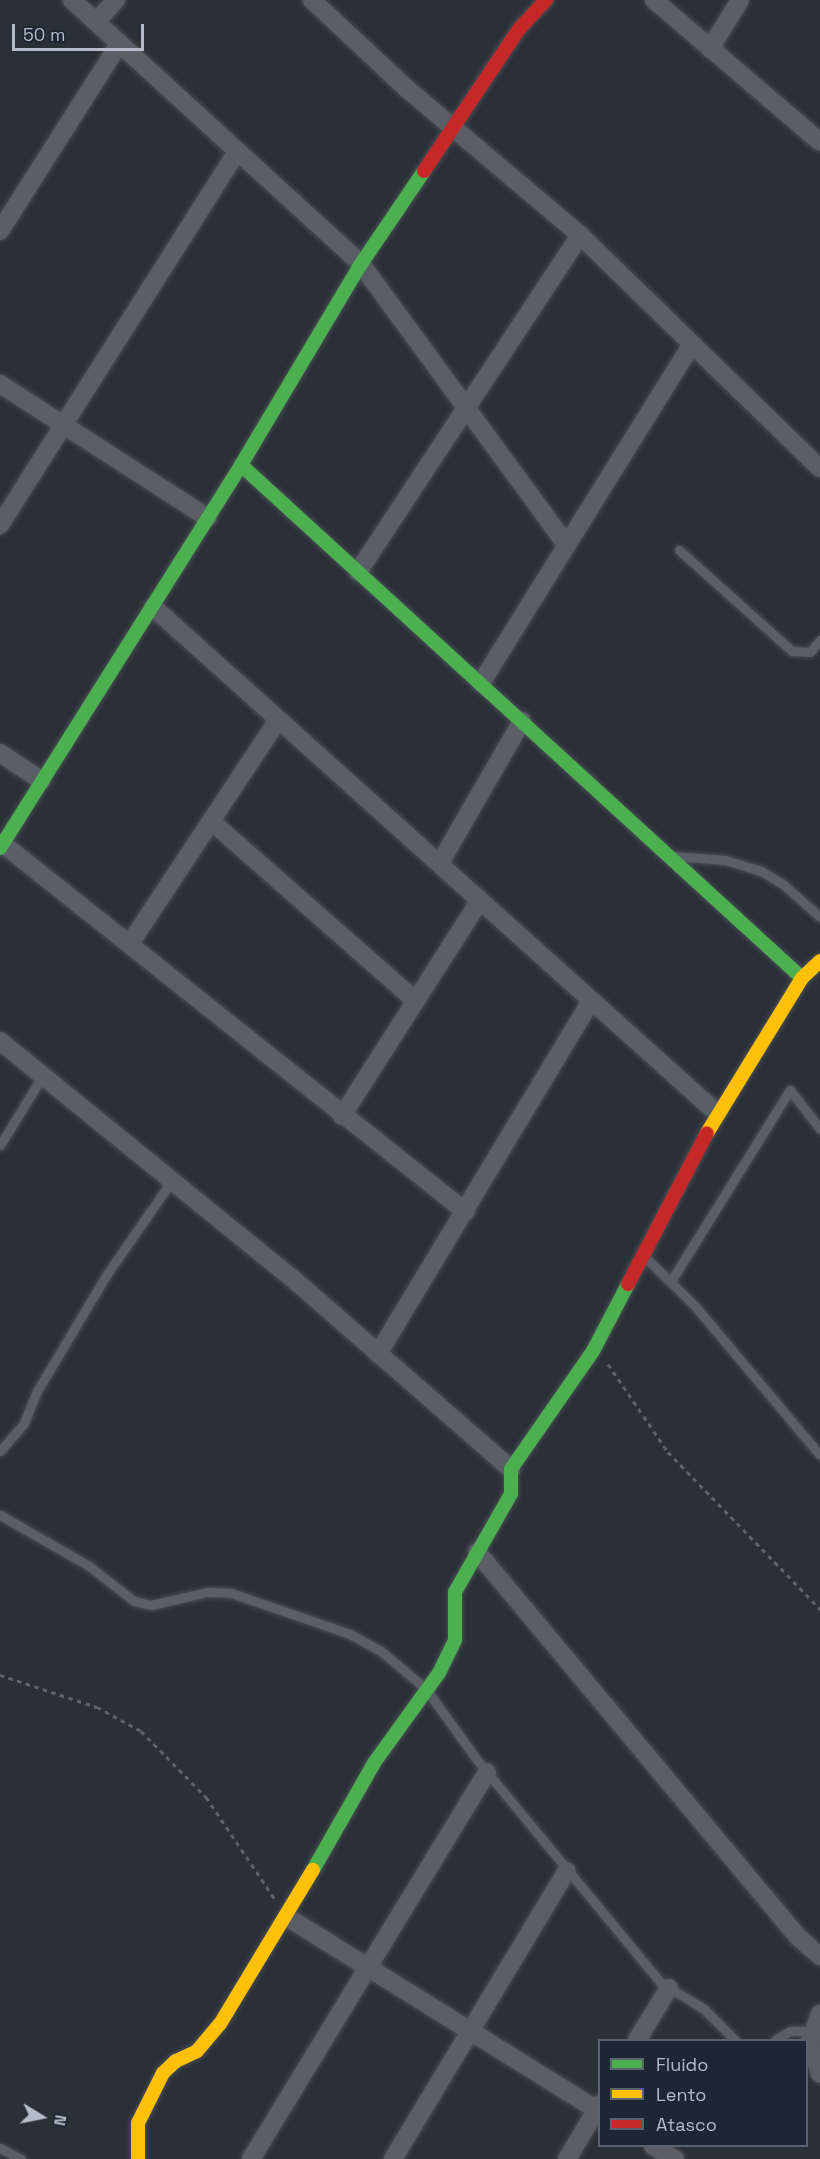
<!DOCTYPE html>
<style>
body{margin:0}
#map{position:relative;width:820px;height:2159px;overflow:hidden;background:#2a3038;font-family:"Space Grotesk",sans-serif}
div>[style]{position:absolute}
[style*='--x']{left:calc(var(--x)*1px);top:calc(var(--y)*1px);width:calc(var(--w)*1px);rotate:calc(var(--a)*1deg)}
.path>*{height:3px;margin-top:-1.5px;transform-origin:0;background:repeating-linear-gradient(90deg,#5d636a 0 4.5px,transparent 0 9px)}
.roads{filter:drop-shadow(0 0 2px #484c53) drop-shadow(0 0 2px #484c53)}
.lane>*{height:9px;margin:-4.5px;padding:0 4.5px;transform-origin:4.5px;border-radius:4.5px;background:#5a5e66}
.street>*{height:18px;margin:-9px;padding:0 9px;transform-origin:9px;border-radius:9px;background:#5a5e66}
.fast>*{height:14px;margin:-7px;padding:0 7px;transform-origin:7px;border-radius:7px;background:#4caf50}
.slow>*{height:14px;margin:-7px;padding:0 7px;transform-origin:7px;border-radius:7px;background:#ffc107}
.jam>*{height:14px;margin:-7px;padding:0 7px;transform-origin:7px;border-radius:7px;background:#c62828}
span{translate:-50% -50%;white-space:nowrap;text-align:center;line-height:1.15;-webkit-text-stroke:4.5px #1d2633;paint-order:stroke}
.legend{position:absolute;left:598px;top:2039px;width:210px;height:108px;box-sizing:border-box;background:#1d2633;border:2px solid #59626f;margin:0;padding:8px 10px;list-style:none;font-size:18px;color:#b4bcc9}
.legend li{display:flex;align-items:center;gap:12px;height:30px}
.legend b{width:30px;border:2px solid #59626f}
.north{position:absolute;left:12px;top:2087px;width:60px;height:60px;-webkit-text-stroke:4px #1d2633;paint-order:stroke;rotate:100deg;font-size:16px;font-weight:700;line-height:24px;text-align:center;color:#b4bcc9}
.north::after{content:'';display:block;margin:auto;width:21px;height:27px;background:#b4bcc9;clip-path:polygon(50% 0,100% 100%,50% 72%,0 100%)}
.scale{position:absolute;left:12px;top:24px;width:132px;height:27px;box-sizing:border-box;border:3px solid #b4bcc9;border-top:0;padding-left:8px;font-size:18px;line-height:21px;white-space:nowrap;color:#b4bcc9;-webkit-text-stroke:4px #1d2633;paint-order:stroke}
</style>
<div id="map">
<div class="path">
<div style="--x:608;--y:1364;--w:107;--a:55.7"></div>
<div style="--x:668;--y:1452;--w:219;--a:45.9"></div>
<div style="--x:0;--y:1675;--w:102;--a:18.3"></div>
<div style="--x:97;--y:1707;--w:50;--a:28.6"></div>
<div style="--x:141;--y:1731;--w:93;--a:45.4"></div>
<div style="--x:206;--y:1797;--w:122;--a:56"></div>
</div>
<div class="roads">
<div class="lane">
<div style="--x:679;--y:550;--w:152;--a:41.8"></div>
<div style="--x:792;--y:651;--w:18;--a:3"></div>
<div style="--x:810;--y:652;--w:16;--a:-50"></div>
<div style="--x:673;--y:856;--w:52;--a:4.4"></div>
<div style="--x:725;--y:860;--w:38;--a:17"></div>
<div style="--x:761;--y:871;--w:27;--a:31"></div>
<div style="--x:784;--y:885;--w:48;--a:41.6"></div>
<div style="--x:0;--y:1145;--w:82;--a:-58.4"></div>
<div style="--x:645;--y:1257;--w:70;--a:44.4"></div>
<div style="--x:695;--y:1306;--w:194;--a:50"></div>
<div style="--x:671;--y:1281;--w:225;--a:-58.1"></div>
<div style="--x:790;--y:1090;--w:49;--a:52.4"></div>
<div style="--x:0;--y:1451;--w:37;--a:-49"></div>
<div style="--x:24;--y:1423;--w:35;--a:-68"></div>
<div style="--x:37;--y:1391;--w:136;--a:-59.1"></div>
<div style="--x:107;--y:1274;--w:114;--a:-55.3"></div>
<div style="--x:0;--y:1515;--w:103;--a:29.8"></div>
<div style="--x:89;--y:1566;--w:57;--a:37.9"></div>
<div style="--x:134;--y:1601;--w:17;--a:13"></div>
<div style="--x:151;--y:1605;--w:57;--a:-13.1"></div>
<div style="--x:207;--y:1592;--w:24;--a:2"></div>
<div style="--x:231;--y:1593;--w:126;--a:19"></div>
<div style="--x:350;--y:1634;--w:35;--a:29"></div>
<div style="--x:381;--y:1651;--w:59;--a:40.2"></div>
<div style="--x:426;--y:1689;--w:87;--a:54.3"></div>
<div style="--x:477;--y:1760;--w:288;--a:50.5"></div>
<div style="--x:660;--y:1982;--w:52;--a:31.5"></div>
<div style="--x:704;--y:2009;--w:44;--a:45"></div>
<div style="--x:775;--y:2040;--w:17;--a:-31"></div>
<div style="--x:790;--y:2031;--w:21;--a:0"></div>
<div style="--x:0;--y:2148;--w:24;--a:28"></div>
</div>
<div class="street">
<div style="--x:72;--y:0;--w:391;--a:42.4"></div>
<div style="--x:361;--y:264;--w:348;--a:53.8"></div>
<div style="--x:312;--y:0;--w:129;--a:43.1"></div>
<div style="--x:406;--y:88;--w:228;--a:40.2"></div>
<div style="--x:580;--y:235;--w:334;--a:44.2"></div>
<div style="--x:654;--y:0;--w:218;--a:40.5"></div>
<div style="--x:96;--y:22;--w:30;--a:-48"></div>
<div style="--x:710;--y:49;--w:57;--a:-58.5"></div>
<div style="--x:0;--y:231;--w:222;--a:-57.5"></div>
<div style="--x:0;--y:384;--w:247;--a:32.8"></div>
<div style="--x:0;--y:525;--w:442;--a:-57.6"></div>
<div style="--x:358;--y:572;--w:404;--a:-56.6"></div>
<div style="--x:153;--y:607;--w:758;--a:41.9"></div>
<div style="--x:481;--y:683;--w:399;--a:-58.1"></div>
<div style="--x:0;--y:753;--w:50;--a:33.7"></div>
<div style="--x:211;--y:821;--w:273;--a:41.3"></div>
<div style="--x:3;--y:844;--w:591;--a:38.48"></div>
<div style="--x:440;--y:863;--w:164;--a:-60"></div>
<div style="--x:131;--y:942;--w:265;--a:-56.5"></div>
<div style="--x:0;--y:1041;--w:376;--a:39.1"></div>
<div style="--x:292;--y:1278;--w:291;--a:41.1"></div>
<div style="--x:342;--y:1116;--w:256;--a:-57.4"></div>
<div style="--x:378;--y:1354;--w:411;--a:-58.9"></div>
<div style="--x:477;--y:1552;--w:501;--a:50.18"></div>
<div style="--x:798;--y:1937;--w:29;--a:41"></div>
<div style="--x:287;--y:1917;--w:369;--a:31.9"></div>
<div style="--x:820;--y:2014;--w:29;--a:110"></div>
<div style="--x:810;--y:2041;--w:34;--a:73"></div>
<div style="--x:637;--y:2040;--w:61;--a:-58.4"></div>
<div style="--x:653;--y:2146;--w:26;--a:31"></div>
<div style="--x:251;--y:2159;--w:453;--a:-58.6"></div>
<div style="--x:393;--y:2159;--w:336;--a:-58.9"></div>
<div style="--x:567;--y:2159;--w:64;--a:-59"></div>
</div>
<div class="fast">
<div style="--x:241;--y:465;--w:760;--a:42.44"></div>
<div style="--x:0;--y:848;--w:453;--a:-57.8"></div>
<div style="--x:241;--y:465;--w:234;--a:-59.2"></div>
<div style="--x:361;--y:264;--w:112;--a:-55.9"></div>
<div style="--x:313;--y:1870;--w:123;--a:-60.3"></div>
<div style="--x:374;--y:1763;--w:111;--a:-54.2"></div>
<div style="--x:439;--y:1673;--w:37;--a:-64"></div>
<div style="--x:455;--y:1640;--w:48;--a:-90"></div>
<div style="--x:455;--y:1592;--w:113;--a:-60.3"></div>
<div style="--x:511;--y:1494;--w:25;--a:-90"></div>
<div style="--x:511;--y:1469;--w:144;--a:-55.2"></div>
<div style="--x:593;--y:1351;--w:76;--a:-62.4"></div>
</div>
<div class="slow">
<div style="--x:707;--y:1133;--w:182;--a:-58.5"></div>
<div style="--x:802;--y:978;--w:25;--a:-43"></div>
<div style="--x:138;--y:2159;--w:36;--a:-90"></div>
<div style="--x:138;--y:2123;--w:56;--a:-63.4"></div>
<div style="--x:163;--y:2073;--w:18;--a:-43"></div>
<div style="--x:176;--y:2061;--w:23;--a:-25"></div>
<div style="--x:197;--y:2051;--w:35;--a:-50"></div>
<div style="--x:220;--y:2024;--w:180;--a:-58.9"></div>
</div>
<div class="jam">
<div style="--x:424;--y:171;--w:171;--a:-56.2"></div>
<div style="--x:519;--y:29;--w:40;--a:-47"></div>
<div style="--x:628;--y:1284;--w:170;--a:-62.4"></div>
</div>
</div>
<ul class="legend">
<li><b style="height:8px;background:#4caf50"></b>Fluido</li>
<li><b style="height:8px;background:#ffc107"></b>Lento</li>
<li><b style="height:8px;background:#c62828"></b>Atasco</li>
</ul>
<div class="north">N</div>
<div class="scale">50 m</div>
</div>
